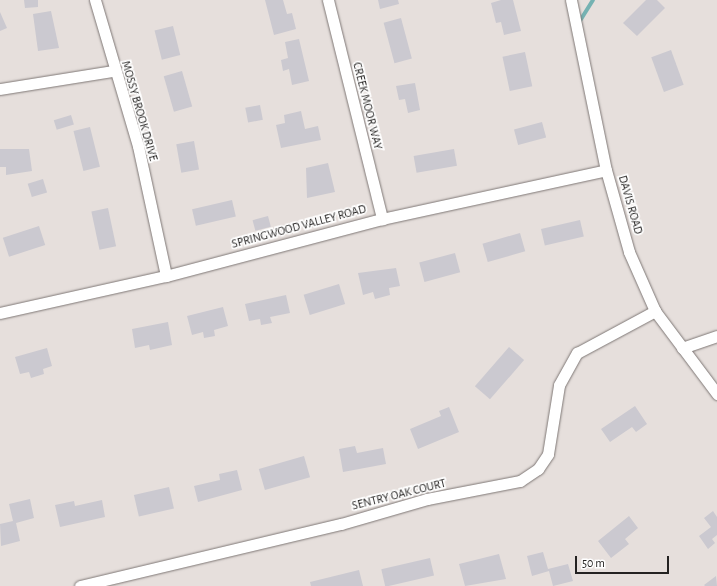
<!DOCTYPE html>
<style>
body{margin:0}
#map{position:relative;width:717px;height:586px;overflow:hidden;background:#e6dfdc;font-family:"Alegreya Sans",sans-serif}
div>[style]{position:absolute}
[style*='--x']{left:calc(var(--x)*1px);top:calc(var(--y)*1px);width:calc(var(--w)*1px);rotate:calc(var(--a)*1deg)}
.stream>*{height:4px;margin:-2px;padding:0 2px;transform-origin:2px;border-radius:2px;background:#75b2b2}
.building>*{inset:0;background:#cbc9d0;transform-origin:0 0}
.roads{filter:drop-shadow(0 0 1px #7e7775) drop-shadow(0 0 1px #7e7775)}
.minor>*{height:11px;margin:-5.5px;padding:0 5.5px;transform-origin:5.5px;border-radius:5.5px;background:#fff}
span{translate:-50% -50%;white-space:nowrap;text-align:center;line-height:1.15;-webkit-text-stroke:3.5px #fff;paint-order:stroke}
.street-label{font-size:12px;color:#242221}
.scale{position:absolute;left:575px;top:556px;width:94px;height:18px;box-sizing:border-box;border:2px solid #242221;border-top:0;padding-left:5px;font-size:12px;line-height:14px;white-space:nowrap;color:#242221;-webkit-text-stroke:3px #fff;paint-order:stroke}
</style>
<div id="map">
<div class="stream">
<div style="--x:578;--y:24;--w:28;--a:-58"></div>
</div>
<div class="building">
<div style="clip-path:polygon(24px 0,38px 0,38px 7px,25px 8px)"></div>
<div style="clip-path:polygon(265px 0,283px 0,287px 14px,292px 13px,296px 29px,274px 35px)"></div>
<div style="clip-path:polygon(378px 0,398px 0,399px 4px,380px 9px)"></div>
<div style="clip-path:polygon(501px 0,513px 0,521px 31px,504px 35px,501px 22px,496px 23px,491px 3px)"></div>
<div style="clip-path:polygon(646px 0,657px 0,665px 8px,637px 36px,623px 23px)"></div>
<div style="clip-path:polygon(51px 11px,59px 48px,38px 51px,33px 14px)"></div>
<div style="clip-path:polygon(0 12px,7px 28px,0 31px)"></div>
<div style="left:401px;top:18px;width:42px;height:18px;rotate:75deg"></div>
<div style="left:173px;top:26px;width:30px;height:19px;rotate:76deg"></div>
<div style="clip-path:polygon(299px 39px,309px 81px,292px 85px,289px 69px,283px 71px,281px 60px,288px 58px,285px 42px)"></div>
<div style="left:671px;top:50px;width:37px;height:21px;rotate:70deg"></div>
<div style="left:525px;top:52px;width:35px;height:23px;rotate:78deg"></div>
<div style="left:182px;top:71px;width:37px;height:19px;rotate:74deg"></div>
<div style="clip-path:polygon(415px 83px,420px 110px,408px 113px,405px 99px,399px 100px,396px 86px)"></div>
<div style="left:260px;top:105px;width:15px;height:15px;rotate:79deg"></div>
<div style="clip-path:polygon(301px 111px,305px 129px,318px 126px,321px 140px,281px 148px,276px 125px,285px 123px,284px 115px)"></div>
<div style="left:71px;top:115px;width:10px;height:18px;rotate:73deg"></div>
<div style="left:542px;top:122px;width:16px;height:29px;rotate:75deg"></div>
<div style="left:90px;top:127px;width:41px;height:17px;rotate:76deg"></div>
<div style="left:194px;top:141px;width:29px;height:18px;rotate:80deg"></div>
<div style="clip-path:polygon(0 149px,29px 149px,32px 171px,6px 175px,6px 167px,0 167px)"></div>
<div style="left:454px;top:149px;width:17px;height:41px;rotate:80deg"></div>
<div style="clip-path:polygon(328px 163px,335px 192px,307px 198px,306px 168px)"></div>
<div style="left:43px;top:179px;width:14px;height:16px;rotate:73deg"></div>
<div style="left:232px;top:200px;width:17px;height:41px;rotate:77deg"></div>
<div style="left:108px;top:208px;width:39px;height:17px;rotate:78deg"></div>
<div style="left:268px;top:216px;width:11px;height:16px;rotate:75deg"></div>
<div style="left:580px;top:220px;width:17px;height:40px;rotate:77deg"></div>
<div style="left:39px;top:226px;width:20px;height:38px;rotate:72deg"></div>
<div style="left:520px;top:233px;width:19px;height:39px;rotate:74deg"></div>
<div style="left:455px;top:253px;width:20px;height:37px;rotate:75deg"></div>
<div style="clip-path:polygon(396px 268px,400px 286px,389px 288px,390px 295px,375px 299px,373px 292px,363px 295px,358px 273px)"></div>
<div style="left:339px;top:284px;width:21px;height:37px;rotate:73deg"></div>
<div style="clip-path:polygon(286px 295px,290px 313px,270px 317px,272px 323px,261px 325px,260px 319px,249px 321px,245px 304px)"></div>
<div style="clip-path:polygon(223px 307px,228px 326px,214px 330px,215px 336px,204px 338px,203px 332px,192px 335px,187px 316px)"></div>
<div style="clip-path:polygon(168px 322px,172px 345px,150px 350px,149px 345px,135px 348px,132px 329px)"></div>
<div style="left:509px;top:347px;width:20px;height:52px;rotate:41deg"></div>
<div style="clip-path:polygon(47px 348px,52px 366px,43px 369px,44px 374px,31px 378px,29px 372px,20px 374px,15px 357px)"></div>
<div style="clip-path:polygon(635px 406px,647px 424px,636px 432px,632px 427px,610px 442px,601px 429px)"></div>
<div style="clip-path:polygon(449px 407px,459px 432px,418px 449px,410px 429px,441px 416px,439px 411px)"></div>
<div style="clip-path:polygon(355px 446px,357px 453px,383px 448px,386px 464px,343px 472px,339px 449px)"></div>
<div style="left:304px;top:456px;width:22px;height:47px;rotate:74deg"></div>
<div style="clip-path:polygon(237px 470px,242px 490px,198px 502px,194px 486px,220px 480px,219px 474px)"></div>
<div style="left:169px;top:487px;width:22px;height:36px;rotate:77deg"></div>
<div style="clip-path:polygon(30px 499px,34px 518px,16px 523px,20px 541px,1px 546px,0 524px,13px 521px,9px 504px)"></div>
<div style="clip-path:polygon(102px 500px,105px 517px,60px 527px,55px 505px,74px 501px,75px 506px)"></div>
<div style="clip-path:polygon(713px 511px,717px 517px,717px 535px,712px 539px,715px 543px,708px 549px,699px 536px,711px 527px,704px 518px)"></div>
<div style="clip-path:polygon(629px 516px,638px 528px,625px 539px,629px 544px,611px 558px,598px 541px)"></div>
<div style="clip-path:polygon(543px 552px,548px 569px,568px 564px,573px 581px,553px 586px,549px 571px,532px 576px,527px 556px)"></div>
<div style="clip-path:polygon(499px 554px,506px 579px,465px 586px,459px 564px)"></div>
<div style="left:430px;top:558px;width:18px;height:50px;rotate:77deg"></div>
<div style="clip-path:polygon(359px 570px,363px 586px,311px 586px,310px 582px)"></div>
<div style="clip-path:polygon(716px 576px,717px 586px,705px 586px,704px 585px)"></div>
</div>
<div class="roads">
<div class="minor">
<div style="--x:95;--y:0;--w:152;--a:73.6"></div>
<div style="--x:138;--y:146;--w:133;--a:77.8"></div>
<div style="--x:328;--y:0;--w:226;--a:76.1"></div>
<div style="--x:571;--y:0;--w:174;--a:78.4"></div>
<div style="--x:606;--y:170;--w:85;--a:74.3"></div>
<div style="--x:629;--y:252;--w:64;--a:66.2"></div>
<div style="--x:655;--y:311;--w:104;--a:53.2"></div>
<div style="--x:0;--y:89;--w:114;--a:-9.1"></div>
<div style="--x:0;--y:313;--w:170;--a:-12.6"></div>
<div style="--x:166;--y:276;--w:223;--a:-14.8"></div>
<div style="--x:382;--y:219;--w:229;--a:-12.3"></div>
<div style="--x:682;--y:348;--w:37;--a:-19"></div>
<div style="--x:80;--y:586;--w:268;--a:-13.4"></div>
<div style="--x:341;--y:524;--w:90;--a:-16.2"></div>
<div style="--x:427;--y:499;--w:95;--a:-11"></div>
<div style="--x:520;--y:481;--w:22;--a:-34"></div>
<div style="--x:538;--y:469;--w:18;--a:-56"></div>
<div style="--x:548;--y:454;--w:70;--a:-80.9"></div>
<div style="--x:559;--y:385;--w:37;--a:-61"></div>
<div style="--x:577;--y:353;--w:89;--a:-28.3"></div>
</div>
</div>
<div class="street-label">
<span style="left:367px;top:106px;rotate:76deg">CREEK MOOR WAY</span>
<span style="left:139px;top:111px;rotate:74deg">MOSSY BROOK DRIVE</span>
<span style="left:630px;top:205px;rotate:74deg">DAVIS ROAD</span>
<span style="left:299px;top:227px;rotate:-15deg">SPRINGWOOD VALLEY ROAD</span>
<span style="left:399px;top:495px;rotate:-14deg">SENTRY OAK COURT</span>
</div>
<div class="scale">50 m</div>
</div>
